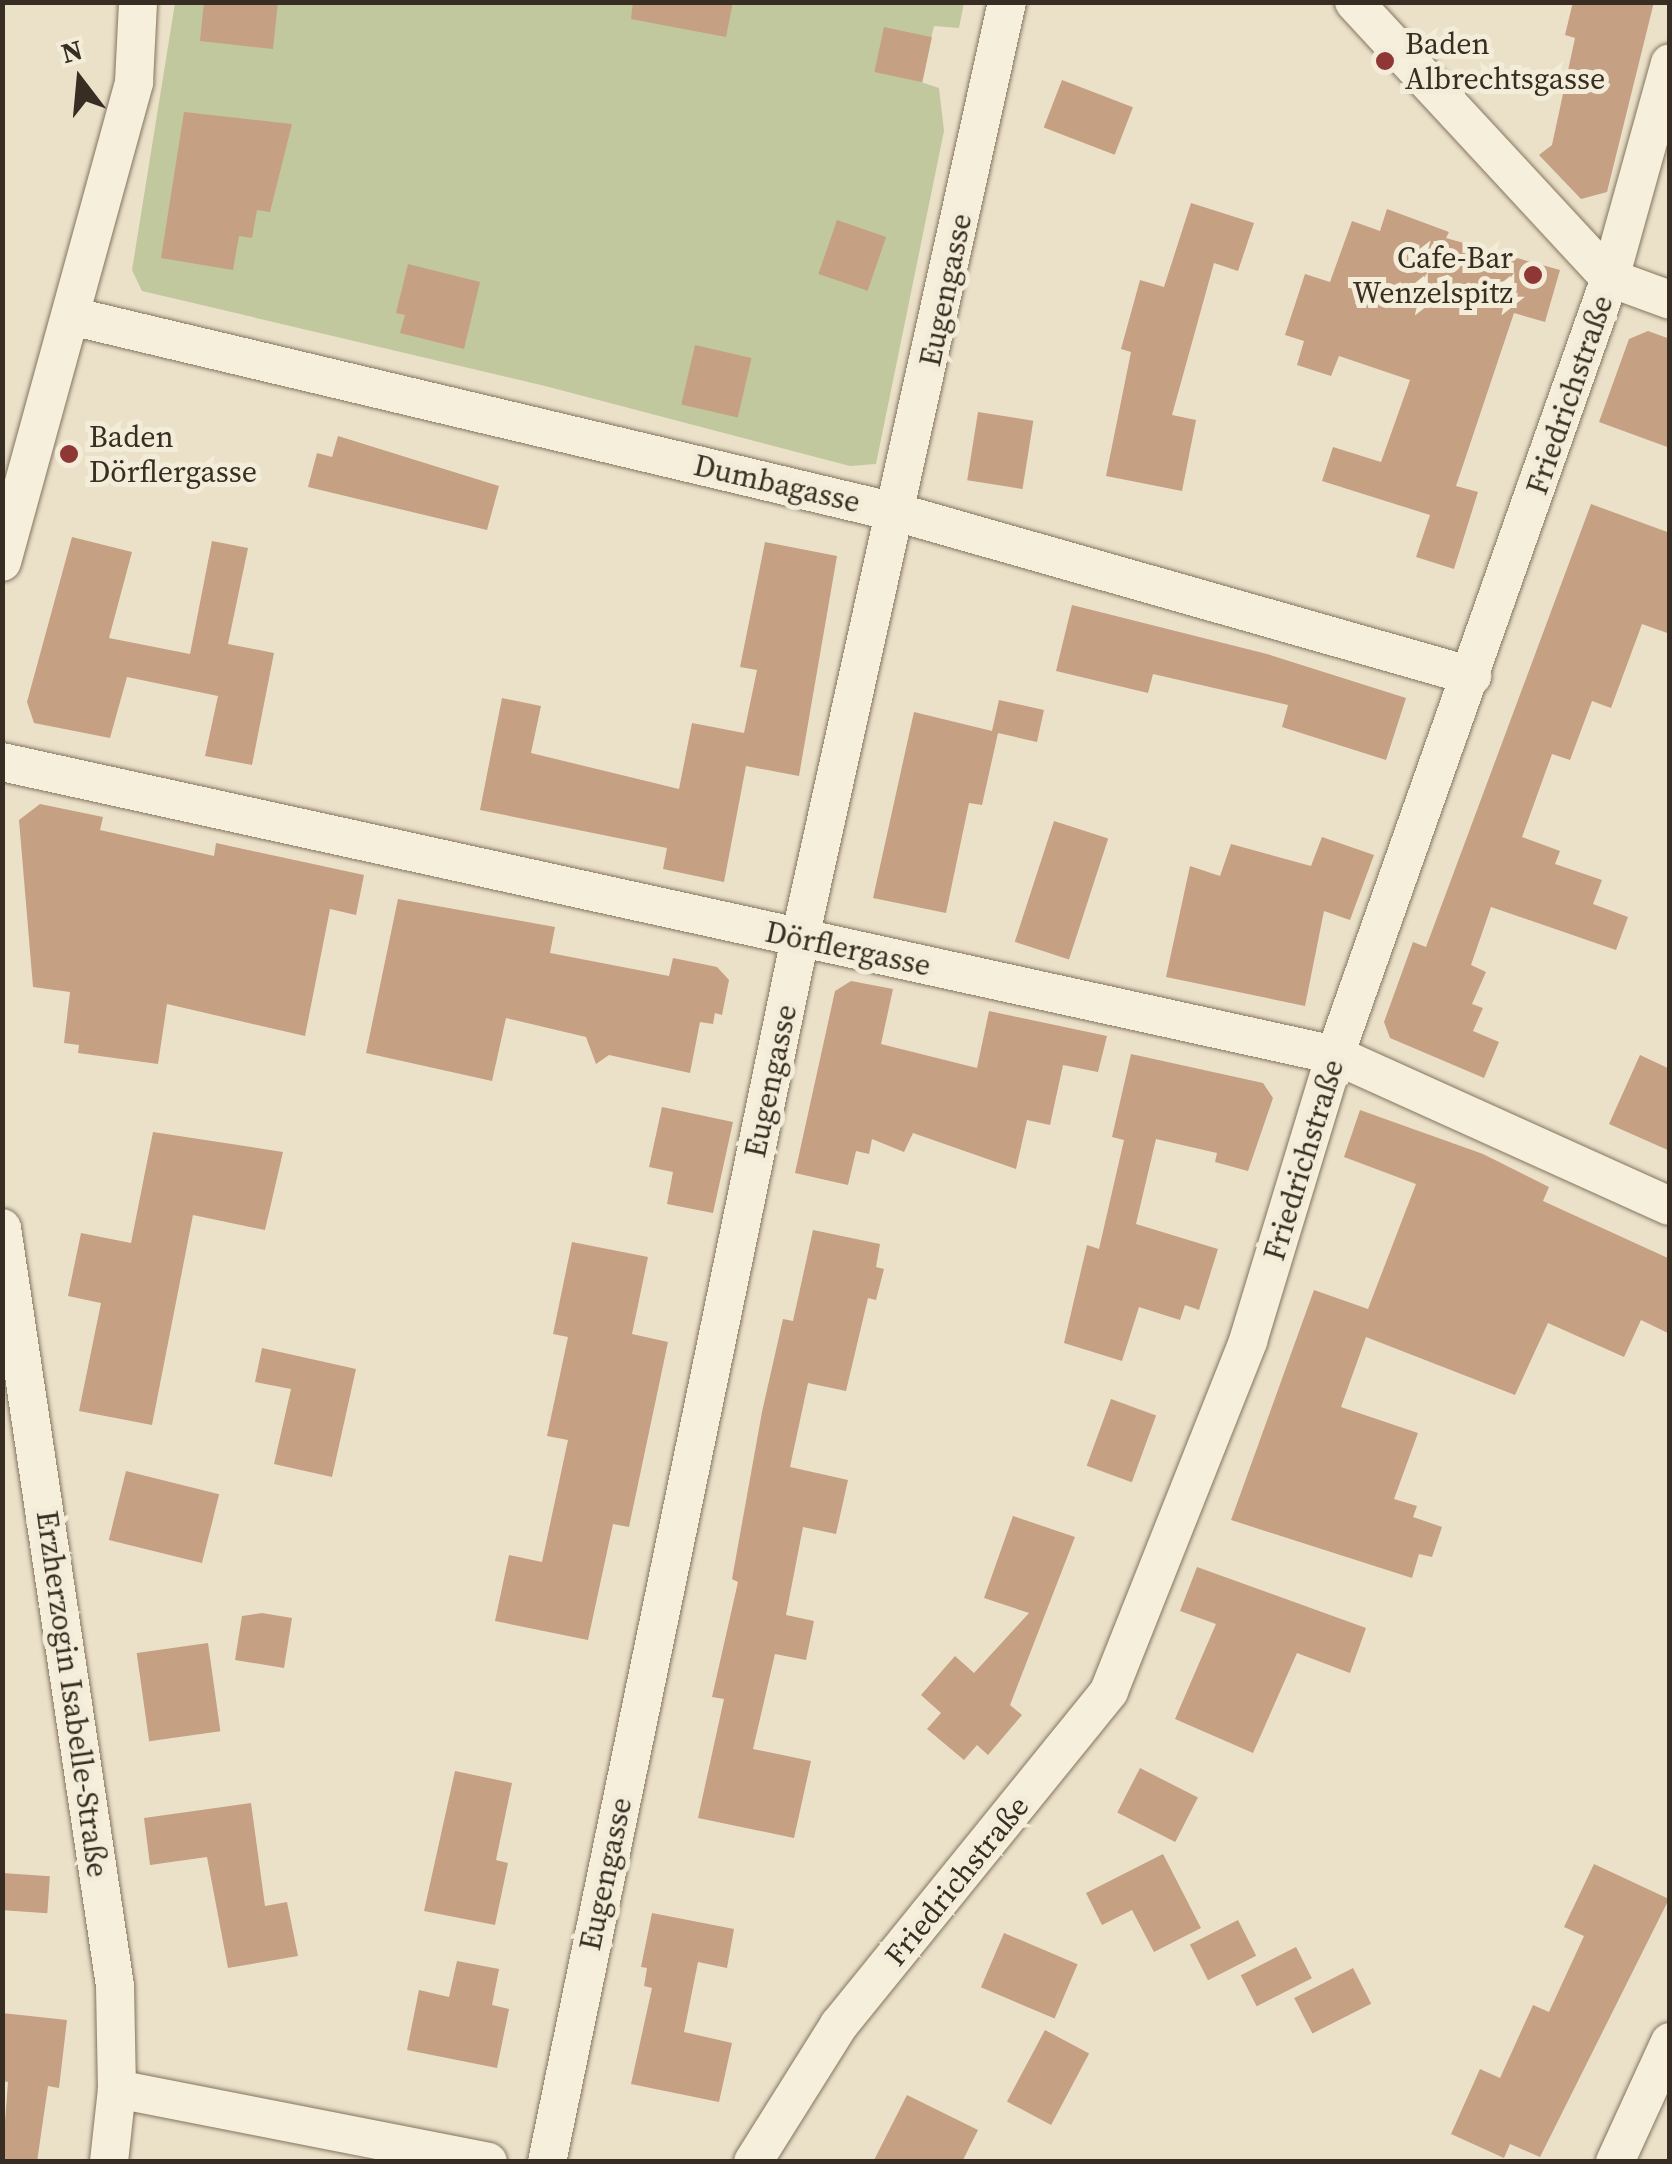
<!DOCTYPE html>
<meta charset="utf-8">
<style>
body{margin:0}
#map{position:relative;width:1672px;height:2164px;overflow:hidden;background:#ebe1c9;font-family:"Source Serif 4",serif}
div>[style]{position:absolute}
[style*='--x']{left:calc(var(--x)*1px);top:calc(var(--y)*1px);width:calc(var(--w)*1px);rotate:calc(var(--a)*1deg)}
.green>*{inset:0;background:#c2c89e}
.building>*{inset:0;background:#c5a083;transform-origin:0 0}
.roads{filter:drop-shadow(0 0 2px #857560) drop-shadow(0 0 2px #857560)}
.street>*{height:38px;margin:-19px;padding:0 19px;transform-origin:19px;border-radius:19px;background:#f6efdc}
.dots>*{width:28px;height:28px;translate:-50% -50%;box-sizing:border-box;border:5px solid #f3ecd8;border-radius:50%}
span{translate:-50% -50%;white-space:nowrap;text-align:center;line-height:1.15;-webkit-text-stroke:10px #f3ecd8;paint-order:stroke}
.poi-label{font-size:30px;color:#372d22}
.left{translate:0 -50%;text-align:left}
.right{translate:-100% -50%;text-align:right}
.street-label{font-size:30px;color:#372d22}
.frame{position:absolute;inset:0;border:5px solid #372d22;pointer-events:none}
.north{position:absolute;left:30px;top:30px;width:100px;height:100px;-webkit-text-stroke:8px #f3ecd8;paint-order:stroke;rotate:344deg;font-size:28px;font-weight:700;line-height:40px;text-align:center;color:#372d22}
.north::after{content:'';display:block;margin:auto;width:35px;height:45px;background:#372d22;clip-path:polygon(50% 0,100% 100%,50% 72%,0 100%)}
</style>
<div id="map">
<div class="green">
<div style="clip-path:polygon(175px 3px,964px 3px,959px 28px,934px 26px,921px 82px,939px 88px,944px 131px,876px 464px,850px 466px,545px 386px,142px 291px,132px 270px)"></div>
</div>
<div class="building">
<div style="clip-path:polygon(204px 2px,278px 2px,273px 49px,200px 41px)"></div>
<div style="clip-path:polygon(633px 2px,733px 2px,726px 37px,631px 19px)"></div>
<div style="clip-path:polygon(1573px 2px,1654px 2px,1607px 192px,1581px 199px,1539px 155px,1552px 145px,1575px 38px,1565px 35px)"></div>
<div style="left:884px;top:27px;width:49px;height:46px;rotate:12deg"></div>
<div style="left:1062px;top:80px;width:76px;height:51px;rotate:21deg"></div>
<div style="clip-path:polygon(184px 112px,292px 124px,270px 212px,257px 210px,252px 238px,239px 236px,233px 270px,161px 258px)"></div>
<div style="clip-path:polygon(1191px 203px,1254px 223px,1238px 271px,1214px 263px,1172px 415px,1196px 420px,1182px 491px,1106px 476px,1131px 352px,1121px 349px,1140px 280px,1164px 287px)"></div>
<div style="clip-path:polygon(1387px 209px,1449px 232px,1446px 238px,1560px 270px,1545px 322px,1514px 313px,1456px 486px,1478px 492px,1454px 569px,1416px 557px,1430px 515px,1322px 481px,1333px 447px,1381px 462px,1410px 380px,1339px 356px,1331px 376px,1297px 365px,1304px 341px,1285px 335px,1305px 274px,1330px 282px,1352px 221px,1380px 231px)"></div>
<div style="left:837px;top:220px;width:52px;height:57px;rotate:19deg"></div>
<div style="clip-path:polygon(408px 264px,480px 282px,464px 349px,400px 333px,405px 315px,396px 313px)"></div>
<div style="clip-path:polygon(1648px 331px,1670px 339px,1670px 448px,1599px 422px,1629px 339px)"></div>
<div style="left:695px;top:345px;width:58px;height:61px;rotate:13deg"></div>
<div style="left:978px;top:412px;width:56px;height:69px;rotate:9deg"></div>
<div style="clip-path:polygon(338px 436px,499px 486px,487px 530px,308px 487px,317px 453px,332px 457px)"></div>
<div style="clip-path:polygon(1591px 504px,1670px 533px,1670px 634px,1642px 624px,1611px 708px,1592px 701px,1570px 760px,1552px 754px,1522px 837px,1560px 851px,1555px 864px,1602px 880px,1593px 904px,1628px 917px,1616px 950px,1491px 907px,1471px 965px,1486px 972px,1472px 1004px,1483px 1008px,1473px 1031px,1499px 1042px,1484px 1078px,1390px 1038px,1384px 1022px,1413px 942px,1426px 947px)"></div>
<div style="clip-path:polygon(72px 537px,132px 552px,109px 638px,190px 654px,212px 541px,248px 548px,228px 644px,274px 653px,252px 765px,205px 756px,218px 696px,127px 677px,110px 738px,34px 723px,27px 702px)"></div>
<div style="clip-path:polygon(765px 542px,837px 556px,799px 776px,746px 766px,724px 882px,663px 869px,667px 848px,480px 810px,502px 698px,541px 706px,531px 753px,679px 789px,692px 723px,744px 733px,757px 670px,740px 667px)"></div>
<div style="clip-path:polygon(1072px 605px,1267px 654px,1406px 698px,1386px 760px,1282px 727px,1288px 705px,1153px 674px,1148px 693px,1056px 671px)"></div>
<div style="clip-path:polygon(999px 700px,1044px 710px,1037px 742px,998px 733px,982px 805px,969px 803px,946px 913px,873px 898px,914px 712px,992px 731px)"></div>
<div style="clip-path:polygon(40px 804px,103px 817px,100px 830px,214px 856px,216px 843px,364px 875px,356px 915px,330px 909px,305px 1036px,167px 1004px,158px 1064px,78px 1053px,79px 1045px,64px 1043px,70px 992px,33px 987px,19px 820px)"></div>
<div style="left:1054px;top:821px;width:57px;height:127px;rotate:18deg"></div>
<div style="clip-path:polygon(1322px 837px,1374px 855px,1350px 920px,1324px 911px,1305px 1006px,1166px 977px,1190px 866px,1220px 876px,1231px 844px,1311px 866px)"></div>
<div style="clip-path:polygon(398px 899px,555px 927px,550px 953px,669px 976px,673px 958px,717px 967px,729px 980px,722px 1015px,715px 1013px,713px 1024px,700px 1022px,690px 1073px,609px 1055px,596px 1064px,586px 1037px,506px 1018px,492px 1081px,366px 1053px)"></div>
<div style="clip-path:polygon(851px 981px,893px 989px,881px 1044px,977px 1068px,989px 1011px,1107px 1036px,1098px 1072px,1063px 1065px,1050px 1125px,1027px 1120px,1016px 1169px,913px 1133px,904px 1152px,872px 1139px,869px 1154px,856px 1151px,848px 1185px,795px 1173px,835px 991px)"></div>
<div style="clip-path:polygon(1131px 1054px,1263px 1083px,1273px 1098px,1248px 1171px,1215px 1162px,1217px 1153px,1156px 1139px,1136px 1224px,1218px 1249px,1199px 1310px,1185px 1305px,1180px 1320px,1139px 1307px,1122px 1361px,1064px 1343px,1087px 1245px,1099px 1249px,1124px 1140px,1112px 1137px)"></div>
<div style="clip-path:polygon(1640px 1055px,1670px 1069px,1670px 1151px,1609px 1124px)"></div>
<div style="clip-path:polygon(662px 1107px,733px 1122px,713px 1213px,667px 1204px,673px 1172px,649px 1167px)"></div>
<div style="clip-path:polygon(1360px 1110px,1483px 1154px,1549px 1187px,1543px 1201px,1670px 1259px,1670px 1334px,1641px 1320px,1624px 1357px,1548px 1323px,1515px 1395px,1366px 1337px,1341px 1407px,1418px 1433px,1394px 1499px,1417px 1506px,1413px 1517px,1442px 1527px,1432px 1557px,1419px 1554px,1412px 1578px,1231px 1520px,1314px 1290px,1368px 1309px,1416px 1184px,1344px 1157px)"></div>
<div style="clip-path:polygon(153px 1132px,283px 1152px,265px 1230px,193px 1215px,152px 1425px,79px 1411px,101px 1303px,68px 1296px,81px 1233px,131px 1243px)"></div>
<div style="clip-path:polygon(813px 1230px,880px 1244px,876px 1267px,884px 1269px,876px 1300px,868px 1298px,846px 1391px,808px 1383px,790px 1467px,848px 1480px,836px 1534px,803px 1527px,786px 1615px,814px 1621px,806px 1660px,775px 1654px,753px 1749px,811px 1761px,794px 1838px,698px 1818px,724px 1699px,712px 1697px,738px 1582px,732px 1579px,762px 1412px,783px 1319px,793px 1321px)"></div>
<div style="clip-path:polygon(572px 1242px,648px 1257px,632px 1334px,668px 1342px,629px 1527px,613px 1524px,588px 1640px,495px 1621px,509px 1555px,542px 1562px,568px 1440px,547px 1436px,568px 1337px,553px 1334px)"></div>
<div style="clip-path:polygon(262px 1348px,356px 1369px,332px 1477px,274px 1464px,291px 1389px,255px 1382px)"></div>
<div style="left:1111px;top:1399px;width:48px;height:71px;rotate:20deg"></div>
<div style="left:126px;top:1471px;width:96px;height:71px;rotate:14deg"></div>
<div style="clip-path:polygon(1013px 1516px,1075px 1537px,1010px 1705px,1022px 1715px,988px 1755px,977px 1745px,964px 1760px,927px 1729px,941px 1713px,921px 1695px,955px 1656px,974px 1673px,1029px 1613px,984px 1598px)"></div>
<div style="clip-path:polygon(1197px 1567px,1366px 1628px,1350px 1673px,1297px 1653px,1253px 1753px,1175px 1719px,1216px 1624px,1180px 1611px)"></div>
<div style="clip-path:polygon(262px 1613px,292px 1618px,284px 1668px,235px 1660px,242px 1616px)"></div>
<div style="left:208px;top:1643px;width:89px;height:72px;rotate:82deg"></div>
<div style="left:1140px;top:1768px;width:65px;height:50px;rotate:27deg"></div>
<div style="clip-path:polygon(455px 1771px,512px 1783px,496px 1860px,508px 1863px,495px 1925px,424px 1911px)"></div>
<div style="clip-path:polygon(251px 1803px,265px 1906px,287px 1902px,298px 1956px,228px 1968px,207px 1857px,150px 1865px,144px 1818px)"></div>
<div style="clip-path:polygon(1163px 1854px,1201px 1928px,1154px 1952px,1132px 1910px,1102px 1925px,1086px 1893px)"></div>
<div style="clip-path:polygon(1594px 1864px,1669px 1899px,1540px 2157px,1510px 2144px,1504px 2158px,1451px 2134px,1480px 2069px,1500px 2078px,1533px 2005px,1549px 2012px,1584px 1936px,1564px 1927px)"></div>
<div style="left:2px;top:1873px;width:48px;height:37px;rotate:4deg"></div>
<div style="clip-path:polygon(652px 1913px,734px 1929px,727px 1968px,698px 1962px,684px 2032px,732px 2043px,719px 2102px,631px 2084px,652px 1988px,644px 1986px,647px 1968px,641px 1967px)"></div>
<div style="left:1238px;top:1920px;width:40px;height:54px;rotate:63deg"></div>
<div style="left:1004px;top:1933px;width:80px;height:59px;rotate:23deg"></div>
<div style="left:1296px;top:1947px;width:35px;height:62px;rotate:63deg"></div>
<div style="clip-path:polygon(457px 1961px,499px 1969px,492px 2005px,509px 2009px,497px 2068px,407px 2050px,419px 1990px,449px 1997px)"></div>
<div style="left:1353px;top:1968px;width:40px;height:66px;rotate:63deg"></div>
<div style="clip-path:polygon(2px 2013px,67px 2020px,59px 2088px,48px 2086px,37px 2162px,2px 2162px,8px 2082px,2px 2081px)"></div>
<div style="left:1045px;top:2030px;width:50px;height:81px;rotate:28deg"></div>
<div style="clip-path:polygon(907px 2095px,978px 2130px,962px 2162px,873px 2162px)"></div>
</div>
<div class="roads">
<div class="street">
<div style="--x:1354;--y:2;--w:376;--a:47.2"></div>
<div style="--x:1610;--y:278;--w:64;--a:20.1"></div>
<div style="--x:75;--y:317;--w:847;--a:13.38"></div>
<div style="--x:899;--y:513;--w:596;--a:15.88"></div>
<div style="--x:2;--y:562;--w:498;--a:-74.6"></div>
<div style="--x:134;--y:82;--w:80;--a:-87.1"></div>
<div style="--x:2;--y:762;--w:1365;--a:12.4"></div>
<div style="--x:1335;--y:1055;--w:367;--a:24.3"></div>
<div style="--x:2;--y:1228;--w:766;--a:81.52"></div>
<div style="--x:115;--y:1986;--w:103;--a:88.9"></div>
<div style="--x:117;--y:2089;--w:73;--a:96.3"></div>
<div style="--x:117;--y:2089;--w:378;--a:11.1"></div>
<div style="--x:547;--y:2162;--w:1250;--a:-78.32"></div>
<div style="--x:800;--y:938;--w:959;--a:-77.53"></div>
<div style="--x:753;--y:2162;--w:162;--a:-57.9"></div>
<div style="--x:839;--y:2025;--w:429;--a:-51"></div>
<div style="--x:1109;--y:1691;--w:377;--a:-68.3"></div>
<div style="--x:1248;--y:1341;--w:299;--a:-73.1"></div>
<div style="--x:1335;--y:1055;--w:824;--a:-70.51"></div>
<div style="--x:1610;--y:278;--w:223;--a:-74.4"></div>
<div style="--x:1615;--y:2162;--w:132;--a:-65.4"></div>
</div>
</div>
<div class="dots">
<div style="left:1385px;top:61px;background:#8e3735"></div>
<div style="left:1533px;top:275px;background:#8e3735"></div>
<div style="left:69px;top:454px;background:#8e3735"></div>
</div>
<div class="poi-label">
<span class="left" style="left:1405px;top:61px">Baden<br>Albrechtsgasse</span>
<span class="right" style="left:1513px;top:275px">Cafe-Bar<br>Wenzelspitz</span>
<span class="left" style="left:89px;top:454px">Baden<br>Dörflergasse</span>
</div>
<div class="street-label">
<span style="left:946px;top:290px;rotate:-78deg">Eugengasse</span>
<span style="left:1570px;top:395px;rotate:-71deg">Friedrichstraße</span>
<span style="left:777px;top:484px;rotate:13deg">Dumbagasse</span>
<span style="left:848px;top:949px;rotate:12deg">Dörflergasse</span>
<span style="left:771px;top:1081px;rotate:-78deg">Eugengasse</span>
<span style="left:1304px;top:1160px;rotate:-73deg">Friedrichstraße</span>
<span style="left:72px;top:1694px;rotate:82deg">Erzherzogin Isabelle-Straße</span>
<span style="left:606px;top:1874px;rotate:-78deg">Eugengasse</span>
<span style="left:957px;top:1881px;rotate:-51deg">Friedrichstraße</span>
</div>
<div class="frame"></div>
<div class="north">N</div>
</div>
